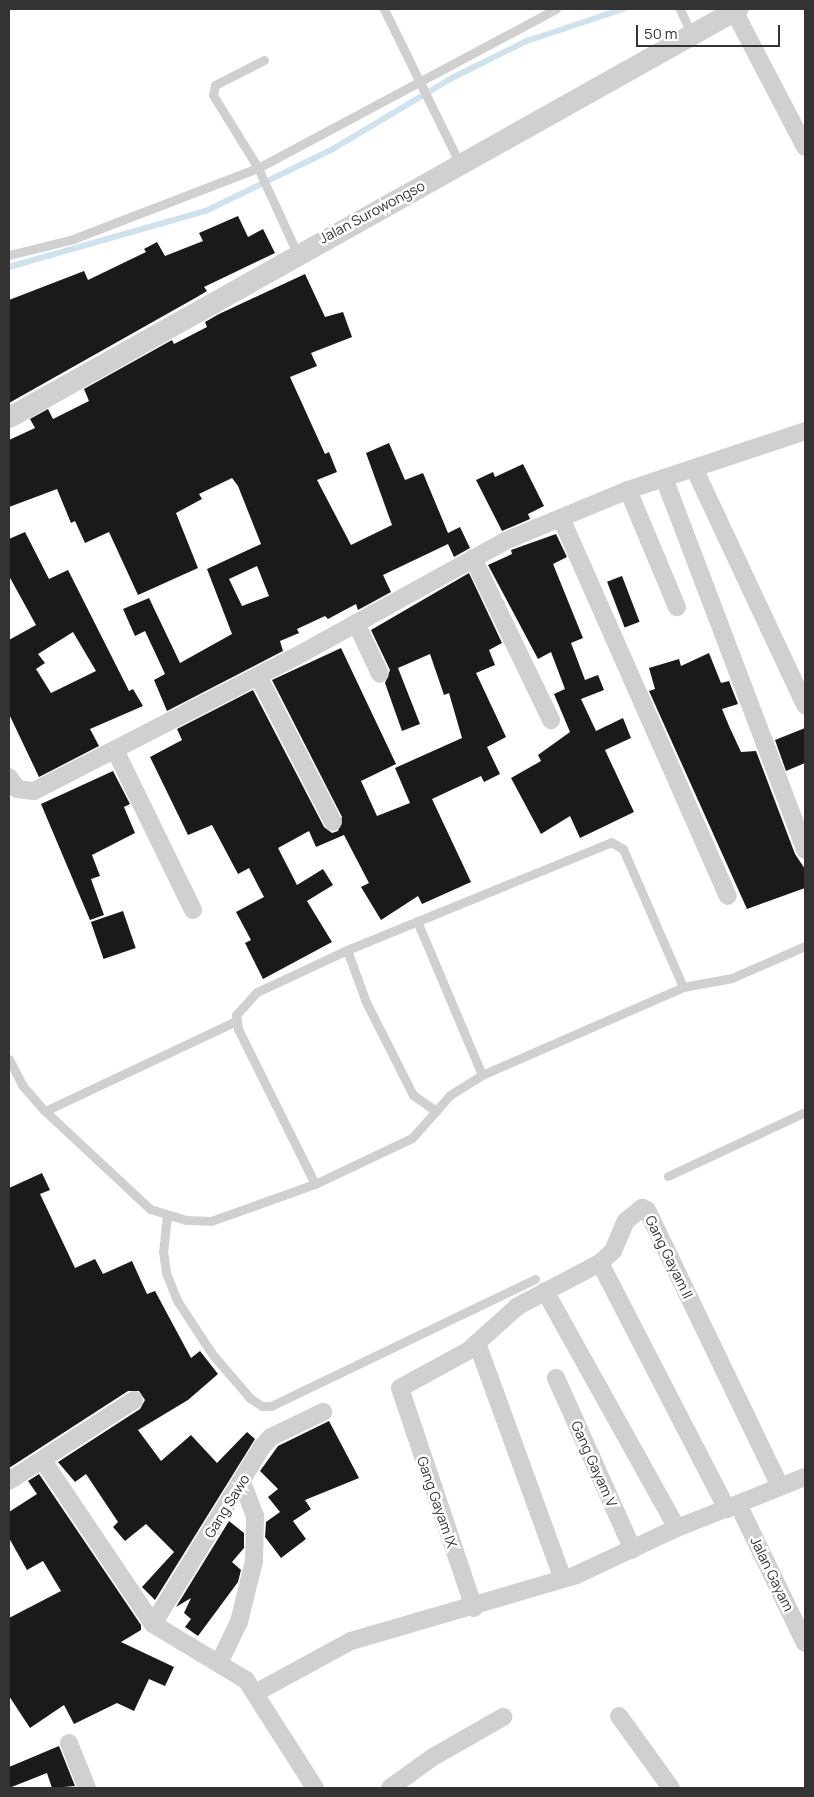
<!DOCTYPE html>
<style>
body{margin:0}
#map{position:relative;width:814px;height:1797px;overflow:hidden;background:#fff;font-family:Manrope,sans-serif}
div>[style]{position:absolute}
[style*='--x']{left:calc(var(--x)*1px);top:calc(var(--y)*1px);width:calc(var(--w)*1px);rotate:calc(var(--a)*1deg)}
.stream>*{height:5.5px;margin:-2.75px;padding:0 2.75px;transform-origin:2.75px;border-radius:2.75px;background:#cfe2ee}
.building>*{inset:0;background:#1a1a1a;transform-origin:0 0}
.service>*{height:9px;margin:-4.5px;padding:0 4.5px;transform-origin:4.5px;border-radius:4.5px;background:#d0d0d0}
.minor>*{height:18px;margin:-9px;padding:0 9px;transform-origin:9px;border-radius:9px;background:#d0d0d0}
.tertiary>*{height:21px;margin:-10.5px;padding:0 10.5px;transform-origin:10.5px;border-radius:10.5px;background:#d0d0d0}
span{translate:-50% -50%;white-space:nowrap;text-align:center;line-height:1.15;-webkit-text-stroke:5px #fff;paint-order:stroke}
.street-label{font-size:14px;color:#333}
.frame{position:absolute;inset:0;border:10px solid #333;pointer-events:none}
.scale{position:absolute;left:636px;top:25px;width:144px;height:22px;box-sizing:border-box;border:2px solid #333;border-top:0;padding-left:6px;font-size:15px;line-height:18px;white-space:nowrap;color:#333;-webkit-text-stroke:4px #fff;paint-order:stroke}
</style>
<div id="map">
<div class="stream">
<div style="--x:9;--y:267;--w:205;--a:-15.9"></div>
<div style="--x:206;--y:211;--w:141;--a:-26"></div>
<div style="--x:333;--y:149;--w:139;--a:-30.8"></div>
<div style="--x:452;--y:78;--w:84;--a:-26.3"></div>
<div style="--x:527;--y:41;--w:101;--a:-18.4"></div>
</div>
<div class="building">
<div style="clip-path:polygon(238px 216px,248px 237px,263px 229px,275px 253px,204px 287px,207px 291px,197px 297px,9px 403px,9px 300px,84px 271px,88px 280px,146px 252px,144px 249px,157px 242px,165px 256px,203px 241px,199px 233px)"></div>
<div style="clip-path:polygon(evenodd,305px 274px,325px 317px,343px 312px,352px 337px,311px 353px,317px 366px,290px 377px,325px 454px,329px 452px,337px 472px,317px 480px,351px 545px,392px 525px,366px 453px,389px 443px,405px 480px,423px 473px,448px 533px,460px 527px,470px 548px,454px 557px,448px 544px,383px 575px,391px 592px,358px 610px,356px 604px,328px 619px,325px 616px,297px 629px,299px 633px,280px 641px,283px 651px,167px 711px,154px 680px,165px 674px,145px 631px,135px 636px,123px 609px,149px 598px,180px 663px,232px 634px,207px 569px,261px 544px,238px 486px,232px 478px,199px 494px,202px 499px,176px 513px,198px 568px,138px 595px,109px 532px,85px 543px,75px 521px,71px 523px,57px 489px,9px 507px,9px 440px,35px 428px,30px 419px,48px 409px,53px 419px,89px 401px,84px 389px,172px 340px,174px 344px,207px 327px,205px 322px,219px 314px,305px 274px,257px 566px,269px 596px,242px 606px,229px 579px,257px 566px)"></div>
<div style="clip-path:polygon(523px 464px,544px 506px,528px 514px,530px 519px,502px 531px,476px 480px,493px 472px,495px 477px)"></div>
<div style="clip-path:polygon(evenodd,25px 532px,49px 579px,68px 570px,129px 691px,133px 689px,143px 706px,90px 729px,99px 746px,39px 777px,9px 714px,9px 640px,36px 625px,9px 576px,9px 539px,25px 532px,73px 632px,96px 671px,51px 693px,36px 669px,45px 663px,38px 654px,73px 632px)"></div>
<div style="clip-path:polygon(556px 534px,567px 557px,553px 564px,583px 638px,571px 643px,585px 680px,598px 675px,604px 690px,581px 699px,596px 731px,623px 718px,631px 738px,605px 750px,634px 812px,580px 838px,570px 816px,541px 834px,511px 778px,541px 761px,538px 755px,570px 732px,554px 694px,565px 689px,551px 652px,538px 659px,488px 565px,512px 554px,511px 550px)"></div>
<div style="clip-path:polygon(469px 573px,502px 643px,489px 650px,495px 665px,476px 673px,506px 737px,487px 747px,500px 774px,484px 782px,481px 776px,432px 799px,471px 882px,422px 904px,418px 896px,381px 920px,361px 887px,369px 883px,344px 835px,316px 847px,309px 831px,278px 848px,297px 885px,323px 869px,333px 885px,307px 901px,332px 942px,263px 979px,245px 943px,251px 940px,236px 912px,264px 897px,249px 868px,238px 874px,212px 825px,188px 835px,150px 757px,182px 740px,177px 729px,253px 690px,324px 827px,332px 833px,338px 831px,342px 817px,272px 680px,341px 648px,396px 764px,361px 781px,377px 816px,410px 803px,395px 768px,462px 738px,449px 693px,444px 695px,430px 654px,398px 668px,420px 724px,402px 731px,385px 683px,390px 670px,371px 630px)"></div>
<div style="left:622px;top:576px;width:49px;height:16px;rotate:69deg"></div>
<div style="clip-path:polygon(709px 653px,721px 683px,729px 681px,738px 704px,722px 709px,729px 726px,741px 752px,756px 751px,795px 854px,805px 869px,805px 888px,747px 909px,649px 691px,655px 689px,649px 668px,679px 659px,681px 666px)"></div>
<div style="clip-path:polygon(805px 728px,805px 763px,786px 771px,775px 740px)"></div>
<div style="clip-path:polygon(113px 771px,130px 804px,124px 807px,135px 833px,92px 855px,100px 876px,91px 879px,104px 915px,90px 920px,41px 804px)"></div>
<div style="left:123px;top:911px;width:39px;height:34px;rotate:71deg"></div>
<div style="clip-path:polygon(42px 1173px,50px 1190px,40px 1194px,75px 1268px,95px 1259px,103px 1274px,132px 1261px,147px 1294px,155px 1291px,191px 1358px,200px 1351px,218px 1374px,188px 1400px,138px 1430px,161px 1461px,191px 1435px,217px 1463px,247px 1432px,255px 1439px,155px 1600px,142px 1587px,174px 1552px,146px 1524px,125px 1541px,113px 1527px,118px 1522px,86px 1474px,75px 1482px,58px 1462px,140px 1409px,145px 1400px,139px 1391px,128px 1391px,9px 1468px,9px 1188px)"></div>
<div style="clip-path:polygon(329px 1421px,359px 1478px,305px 1500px,311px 1509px,293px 1521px,306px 1539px,281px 1558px,265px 1537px,266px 1522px,280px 1512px,268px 1497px,278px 1489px,260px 1471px,278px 1446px)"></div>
<div style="clip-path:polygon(39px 1474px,141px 1625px,141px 1630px,121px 1642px,174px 1667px,165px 1686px,149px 1679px,134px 1711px,117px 1703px,74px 1724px,64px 1705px,30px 1728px,9px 1696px,9px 1618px,61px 1591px,43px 1561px,27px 1570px,9px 1538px,9px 1512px,37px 1494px,28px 1481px)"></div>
<div style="clip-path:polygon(229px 1521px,244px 1533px,244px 1548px,232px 1562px,241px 1570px,238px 1582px,198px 1636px,185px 1627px,191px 1619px,184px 1613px,191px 1598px,176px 1607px)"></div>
<div style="clip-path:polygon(59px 1746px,75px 1786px,52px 1788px,47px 1773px,9px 1788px,9px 1767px)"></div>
</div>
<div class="service">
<div style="--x:384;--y:9;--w:173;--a:63.9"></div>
<div style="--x:680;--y:9;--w:27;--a:66"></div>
<div style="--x:264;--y:60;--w:55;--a:153"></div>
<div style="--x:215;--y:85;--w:10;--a:101"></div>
<div style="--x:213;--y:95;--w:86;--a:58.3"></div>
<div style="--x:258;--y:168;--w:94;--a:65.4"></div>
<div style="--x:9;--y:255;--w:66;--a:-14"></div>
<div style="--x:73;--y:239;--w:198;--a:-21"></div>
<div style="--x:258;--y:168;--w:338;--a:-28.1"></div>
<div style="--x:417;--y:921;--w:167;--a:67.1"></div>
<div style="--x:9;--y:1059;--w:29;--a:63"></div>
<div style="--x:22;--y:1085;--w:35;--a:49"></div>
<div style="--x:45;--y:1111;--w:144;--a:43"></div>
<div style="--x:150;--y:1209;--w:38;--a:17"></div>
<div style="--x:186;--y:1220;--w:25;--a:2"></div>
<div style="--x:211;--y:1221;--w:110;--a:-19.6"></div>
<div style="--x:315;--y:1184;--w:107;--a:-25.4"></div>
<div style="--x:412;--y:1138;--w:57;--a:-48.5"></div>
<div style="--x:450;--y:1095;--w:38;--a:-32"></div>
<div style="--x:482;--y:1075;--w:219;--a:-23.6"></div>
<div style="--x:683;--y:987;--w:50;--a:-10.4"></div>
<div style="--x:732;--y:978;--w:80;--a:-23.7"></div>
<div style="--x:45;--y:1111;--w:211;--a:-25.2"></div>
<div style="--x:436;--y:1111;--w:28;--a:-145"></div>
<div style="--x:413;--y:1095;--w:104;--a:-116.8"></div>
<div style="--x:366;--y:1002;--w:55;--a:-110.1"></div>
<div style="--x:347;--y:950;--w:285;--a:-22.2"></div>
<div style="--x:611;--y:842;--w:14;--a:30"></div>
<div style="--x:623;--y:849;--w:150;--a:66.5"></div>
<div style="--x:668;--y:1176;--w:151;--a:-25"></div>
<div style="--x:315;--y:1184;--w:173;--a:-116.4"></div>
<div style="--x:238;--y:1029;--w:14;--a:-98"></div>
<div style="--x:236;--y:1015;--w:31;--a:-48"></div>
<div style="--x:257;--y:992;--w:99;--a:-25"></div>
<div style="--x:167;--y:1215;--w:36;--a:96"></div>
<div style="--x:163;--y:1251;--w:22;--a:82"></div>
<div style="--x:166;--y:1273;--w:31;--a:68"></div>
<div style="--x:178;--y:1302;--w:64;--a:56.6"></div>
<div style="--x:213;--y:1355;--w:57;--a:49.3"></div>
<div style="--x:250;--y:1398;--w:14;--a:34"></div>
<div style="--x:262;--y:1406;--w:9;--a:0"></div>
<div style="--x:271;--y:1406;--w:293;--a:-25.7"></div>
</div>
<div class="minor">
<div style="--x:734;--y:11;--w:153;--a:62.4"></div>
<div style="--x:694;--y:468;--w:262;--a:64.9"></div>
<div style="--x:664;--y:478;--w:398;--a:69.2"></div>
<div style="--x:628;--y:490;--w:127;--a:67.3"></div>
<div style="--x:561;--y:518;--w:413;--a:66.2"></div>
<div style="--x:473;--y:558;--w:180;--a:64.3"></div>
<div style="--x:356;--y:623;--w:56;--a:64.8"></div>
<div style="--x:258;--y:676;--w:164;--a:62.8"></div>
<div style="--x:115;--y:750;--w:178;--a:64"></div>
<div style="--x:9;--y:777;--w:14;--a:56"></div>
<div style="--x:17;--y:789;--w:17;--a:7"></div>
<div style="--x:34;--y:791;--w:306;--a:-27.2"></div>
<div style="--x:306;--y:651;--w:227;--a:-28.9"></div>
<div style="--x:505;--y:541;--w:133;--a:-22.5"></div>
<div style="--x:628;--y:490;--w:187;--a:-18.4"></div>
<div style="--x:600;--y:1263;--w:277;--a:62.7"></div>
<div style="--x:545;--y:1291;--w:271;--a:60.9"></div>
<div style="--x:477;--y:1343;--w:251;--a:70"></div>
<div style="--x:556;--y:1378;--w:188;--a:65.9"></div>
<div style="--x:44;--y:1462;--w:195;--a:56.1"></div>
<div style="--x:153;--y:1624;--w:109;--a:31.1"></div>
<div style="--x:246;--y:1680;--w:128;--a:57.4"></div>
<div style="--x:9;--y:1481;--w:149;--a:-32.9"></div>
<div style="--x:738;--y:1504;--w:154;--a:64.3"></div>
<div style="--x:474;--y:1608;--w:232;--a:-108.6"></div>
<div style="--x:400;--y:1388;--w:77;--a:-28.6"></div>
<div style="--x:468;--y:1351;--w:67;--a:-42"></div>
<div style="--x:518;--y:1306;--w:93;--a:-27.7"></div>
<div style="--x:600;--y:1263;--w:18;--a:-43"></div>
<div style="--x:613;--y:1251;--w:33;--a:-67"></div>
<div style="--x:626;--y:1221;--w:21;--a:-39"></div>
<div style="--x:642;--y:1208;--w:5;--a:22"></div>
<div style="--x:647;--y:1210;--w:306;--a:64.3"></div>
<div style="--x:153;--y:1624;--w:208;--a:-58.4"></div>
<div style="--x:262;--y:1447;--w:13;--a:-48"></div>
<div style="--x:271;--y:1437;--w:58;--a:-25.7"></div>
<div style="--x:219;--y:1663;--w:46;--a:-64"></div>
<div style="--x:239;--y:1622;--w:63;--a:-76.2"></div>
<div style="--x:254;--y:1561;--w:45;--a:-88.7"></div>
<div style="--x:255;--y:1516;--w:36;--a:-111"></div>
<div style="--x:257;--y:1692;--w:107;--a:-28.5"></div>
<div style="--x:351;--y:1641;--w:234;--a:-16.3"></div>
<div style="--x:576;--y:1575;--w:111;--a:-25"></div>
<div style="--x:677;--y:1528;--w:138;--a:-21.7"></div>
<div style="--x:619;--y:1716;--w:89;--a:54.2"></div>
<div style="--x:69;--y:1743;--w:48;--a:68.2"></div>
<div style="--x:390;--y:1788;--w:53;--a:-35.8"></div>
<div style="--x:433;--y:1757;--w:81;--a:-29.7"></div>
</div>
<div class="tertiary">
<div style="--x:9;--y:417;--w:835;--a:-29.27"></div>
</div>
<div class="street-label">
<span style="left:372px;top:212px;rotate:-28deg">Jalan Surowongso</span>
<span style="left:669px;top:1257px;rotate:64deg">Gang Gayam II</span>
<span style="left:594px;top:1464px;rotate:66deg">Gang Gayam V</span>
<span style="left:437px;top:1502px;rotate:71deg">Gang Gayam IX</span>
<span style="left:227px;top:1506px;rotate:-58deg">Gang Sawo</span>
<span style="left:772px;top:1574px;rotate:64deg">Jalan Gayam</span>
</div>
<div class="frame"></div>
<div class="scale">50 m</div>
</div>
